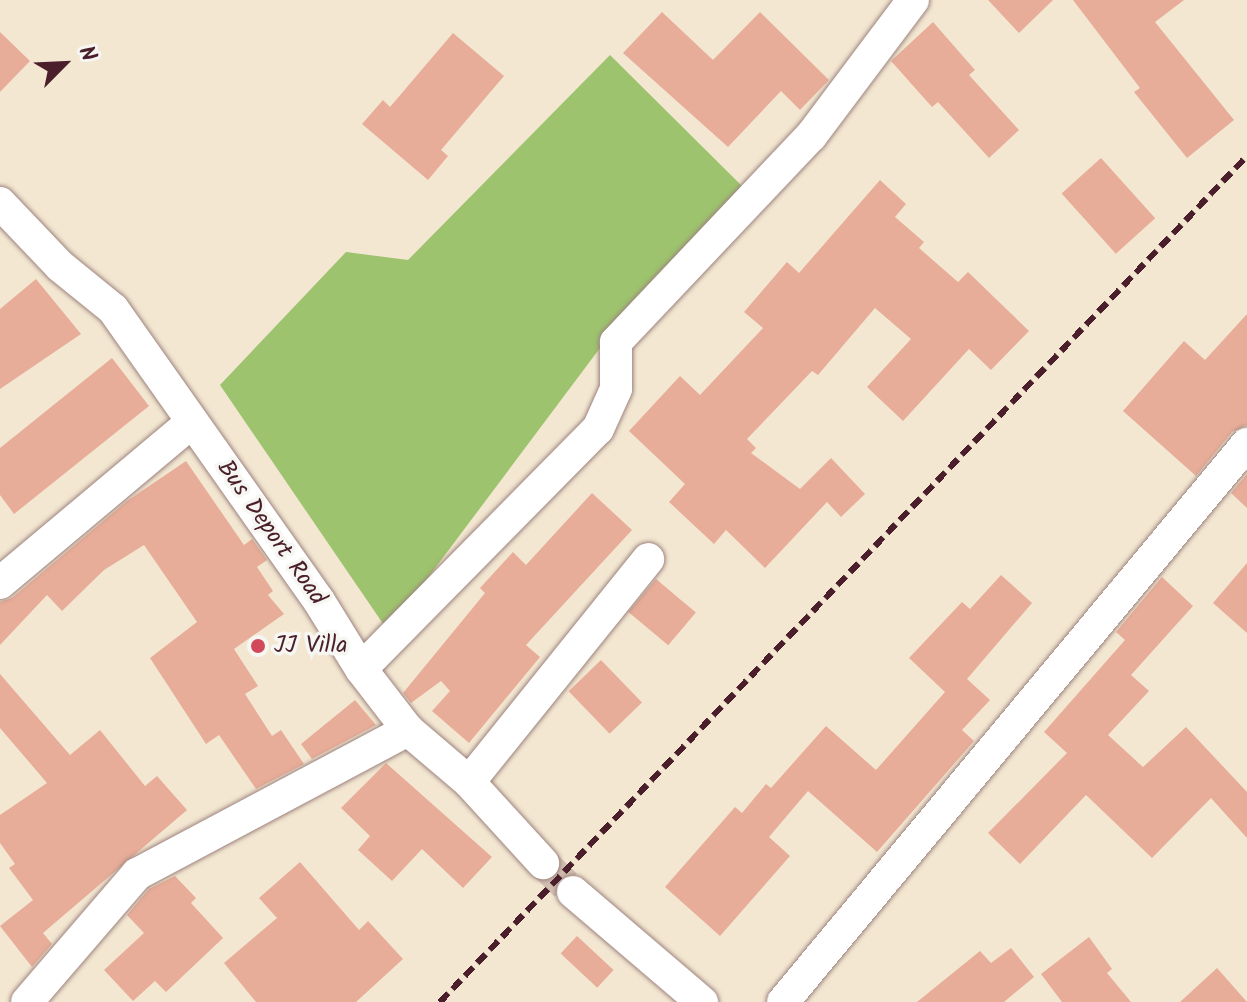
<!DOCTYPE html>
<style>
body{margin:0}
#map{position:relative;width:1247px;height:1002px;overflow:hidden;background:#f3e7d2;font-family:Kalam,sans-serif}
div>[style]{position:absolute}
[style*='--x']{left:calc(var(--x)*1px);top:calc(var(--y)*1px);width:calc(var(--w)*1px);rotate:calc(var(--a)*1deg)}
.green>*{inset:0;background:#9dc36e}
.building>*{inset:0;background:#e8ad99;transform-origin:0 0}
.minor-tunnel>*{height:32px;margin-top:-16px;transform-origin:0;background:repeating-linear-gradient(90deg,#d1bfb1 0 32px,transparent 0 48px)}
.roads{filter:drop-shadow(0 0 2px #9e837e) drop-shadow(0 0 2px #9e837e)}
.minor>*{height:32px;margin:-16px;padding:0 16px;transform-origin:16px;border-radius:16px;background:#fff}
.rail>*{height:6px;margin-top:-3px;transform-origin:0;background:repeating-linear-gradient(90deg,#4a1f2b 0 12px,transparent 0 18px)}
.dots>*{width:22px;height:22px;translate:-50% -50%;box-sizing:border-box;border:4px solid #f6f6f2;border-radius:50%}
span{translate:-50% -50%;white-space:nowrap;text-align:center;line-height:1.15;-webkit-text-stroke:7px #f6f6f2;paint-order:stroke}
.street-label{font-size:24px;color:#4a1f2b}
.poi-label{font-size:24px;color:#4a1f2b}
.left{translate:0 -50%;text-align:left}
.north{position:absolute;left:24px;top:24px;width:80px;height:80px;-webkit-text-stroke:6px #f6f6f2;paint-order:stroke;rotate:66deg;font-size:22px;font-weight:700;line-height:32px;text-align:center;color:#4a1f2b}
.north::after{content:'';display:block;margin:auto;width:28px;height:36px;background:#4a1f2b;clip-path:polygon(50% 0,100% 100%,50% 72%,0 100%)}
</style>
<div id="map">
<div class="green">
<div style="clip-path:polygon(610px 55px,744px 188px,606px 340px,388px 631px,220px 385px,346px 252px,408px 260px)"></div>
</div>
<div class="building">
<div style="clip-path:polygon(988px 0,1053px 0,1019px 33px)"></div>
<div style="clip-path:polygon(1073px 0,1184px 0,1155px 22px,1234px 120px,1187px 158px,1134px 92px,1140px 88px)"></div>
<div style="clip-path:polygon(662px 12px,713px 60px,760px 12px,829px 80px,800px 110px,781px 91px,728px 147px,623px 53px)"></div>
<div style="clip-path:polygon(933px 22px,975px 70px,969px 75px,1019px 130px,989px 158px,938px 102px,932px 107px,891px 61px)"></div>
<div style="clip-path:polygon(0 32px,30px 61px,0 92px)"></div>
<div style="clip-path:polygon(453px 33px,504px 76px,441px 150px,448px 156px,428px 180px,362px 124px,383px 100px,390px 107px)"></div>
<div style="left:1101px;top:158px;width:81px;height:53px;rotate:48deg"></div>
<div style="clip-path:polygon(880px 180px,906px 204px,895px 217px,924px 242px,919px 248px,958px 282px,968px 272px,1029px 331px,991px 370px,969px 349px,903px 421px,867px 387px,911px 339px,875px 308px,818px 375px,812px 371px,747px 439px,756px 448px,751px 453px,800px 489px,831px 458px,865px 494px,841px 517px,827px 502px,765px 568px,726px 530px,714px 544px,669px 502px,685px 484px,629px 431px,680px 376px,700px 395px,763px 328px,744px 312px,787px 262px,799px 273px)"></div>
<div style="clip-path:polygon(36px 279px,81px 334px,0 389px,0 309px)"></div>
<div style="clip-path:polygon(1247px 314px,1247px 425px,1232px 432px,1196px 476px,1123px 411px,1184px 341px,1205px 360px)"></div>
<div style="clip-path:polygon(112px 358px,149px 406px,14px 514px,0 495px,0 448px)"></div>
<div style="clip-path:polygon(186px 461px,244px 545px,252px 539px,267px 560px,257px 567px,273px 591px,268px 595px,284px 614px,234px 649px,258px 686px,245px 694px,272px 736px,281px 730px,304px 764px,256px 789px,219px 735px,206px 744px,150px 658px,197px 622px,144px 545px,104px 570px,62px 611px,47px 595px,0 645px,0 602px,12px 598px,127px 501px)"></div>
<div style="clip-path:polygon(1247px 474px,1247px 508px,1231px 493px)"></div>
<div style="clip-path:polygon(592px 493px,632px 530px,526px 645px,540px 657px,469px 743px,432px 711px,450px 691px,441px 681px,411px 703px,403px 693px,485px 593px,480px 588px,513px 552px,526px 565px)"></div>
<div style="clip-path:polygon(1247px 563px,1247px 633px,1213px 603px)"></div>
<div style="clip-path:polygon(1001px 575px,1032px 603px,967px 679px,990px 700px,962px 730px,974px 741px,877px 852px,808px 791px,769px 837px,790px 856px,720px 936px,665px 887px,735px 807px,742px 813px,766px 784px,771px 788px,826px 726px,876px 770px,945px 692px,909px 658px,962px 602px,970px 609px)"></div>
<div style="clip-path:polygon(1162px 577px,1193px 606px,1131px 675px,1149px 691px,1108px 735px,1143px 767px,1186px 727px,1247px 792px,1247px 838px,1211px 798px,1152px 858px,1086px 795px,1020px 864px,988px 833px,1067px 753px,1044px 732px,1125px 640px,1116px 632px)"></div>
<div style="left:656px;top:579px;width:52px;height:43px;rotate:40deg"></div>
<div style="left:601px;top:660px;width:59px;height:45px;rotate:46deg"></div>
<div style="clip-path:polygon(0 674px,70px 755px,100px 730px,145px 786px,157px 776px,187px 810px,43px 933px,52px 944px,32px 967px,0 926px,33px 900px,9px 868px,15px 864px,0 843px,0 815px,47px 783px,0 728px)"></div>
<div style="clip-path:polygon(355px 700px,376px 725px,312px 759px,301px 744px)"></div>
<div style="clip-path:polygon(386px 763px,492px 857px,463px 888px,422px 849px,392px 881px,358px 850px,370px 836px,341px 808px)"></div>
<div style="clip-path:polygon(300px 862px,359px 930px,368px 921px,403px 959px,356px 1002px,256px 1002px,224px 963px,277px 918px,259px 898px)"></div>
<div style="clip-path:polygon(175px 876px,196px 898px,191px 903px,223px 938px,166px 992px,155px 981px,133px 1001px,104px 970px,144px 933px,127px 915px,149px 889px)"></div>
<div style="left:577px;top:936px;width:50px;height:24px;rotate:43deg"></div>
<div style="clip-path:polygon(1089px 937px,1112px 969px,1107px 973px,1131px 1002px,1062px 1002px,1041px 974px)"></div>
<div style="clip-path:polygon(1011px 948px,1034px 977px,1004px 1002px,917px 1002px,980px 951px,991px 963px)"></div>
<div style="clip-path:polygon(1217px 968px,1247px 1002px,1180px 1002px)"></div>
</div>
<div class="minor-tunnel">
<div style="--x:543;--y:863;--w:42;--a:44"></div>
</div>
<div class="roads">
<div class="minor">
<div style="--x:0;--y:203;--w:87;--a:46.4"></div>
<div style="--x:60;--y:266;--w:68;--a:39.1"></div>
<div style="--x:113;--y:309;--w:357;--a:54.8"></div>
<div style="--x:319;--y:601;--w:80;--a:58.3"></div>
<div style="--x:361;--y:669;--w:77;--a:52.4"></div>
<div style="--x:408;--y:730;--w:80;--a:40.4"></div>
<div style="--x:469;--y:782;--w:110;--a:47.6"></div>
<div style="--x:0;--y:583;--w:251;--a:-40"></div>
<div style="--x:361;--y:669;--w:337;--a:-45.4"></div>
<div style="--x:598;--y:429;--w:44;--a:-65.8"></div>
<div style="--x:616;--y:389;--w:47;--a:-90"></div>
<div style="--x:616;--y:342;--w:284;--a:-46.6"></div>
<div style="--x:811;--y:136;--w:170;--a:-53.1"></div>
<div style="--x:469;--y:782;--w:286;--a:-51.2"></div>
<div style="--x:573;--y:892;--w:170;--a:40.5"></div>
<div style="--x:27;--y:1002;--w:169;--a:-49.3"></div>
<div style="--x:137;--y:874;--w:307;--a:-28"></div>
<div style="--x:783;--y:1002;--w:726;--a:-50.26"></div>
</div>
</div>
<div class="rail">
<div style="--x:440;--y:1002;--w:1169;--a:-46.35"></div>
</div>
<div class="dots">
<div style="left:258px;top:646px;background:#d1495b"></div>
</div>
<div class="street-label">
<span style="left:271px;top:533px;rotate:55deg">Bus Deport Road</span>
</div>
<div class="poi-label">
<span class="left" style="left:274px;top:646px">JJ Villa</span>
</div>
<div class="north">N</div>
</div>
